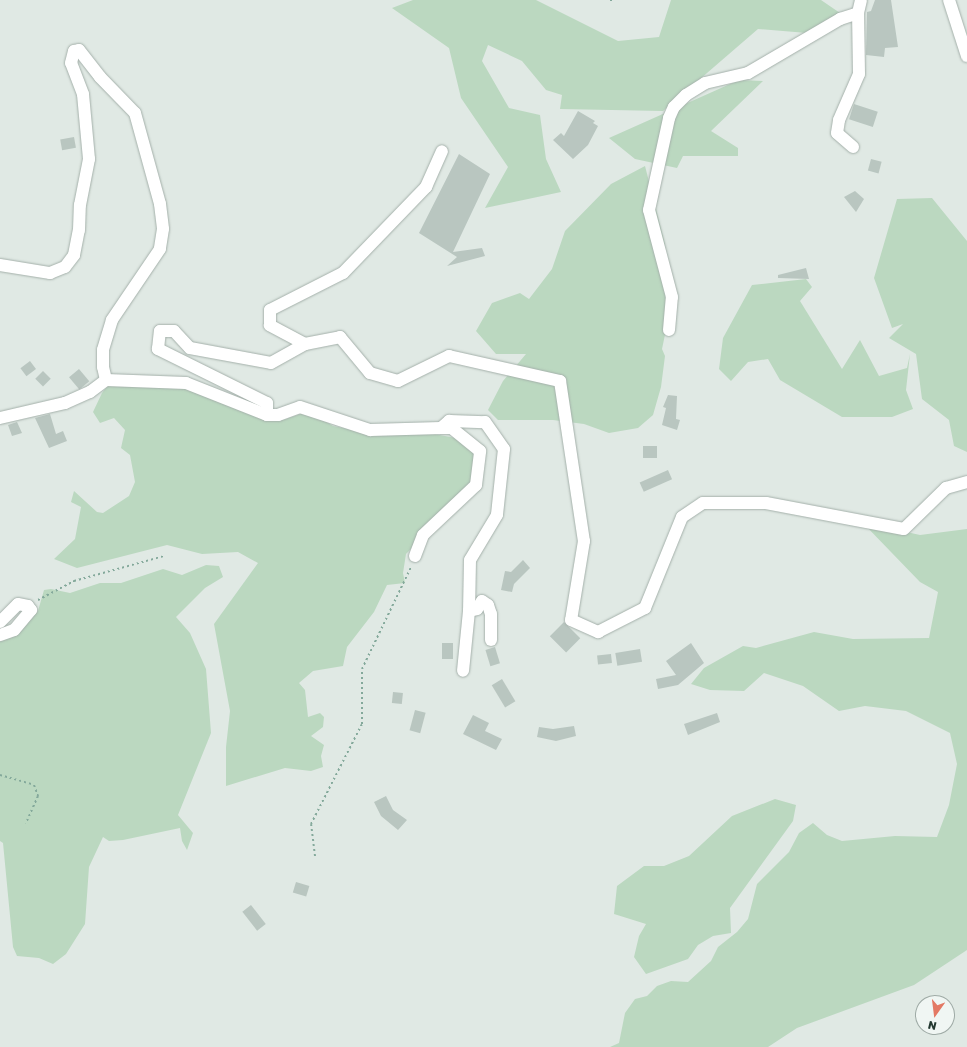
<!DOCTYPE html>
<style>
body{margin:0}
#map{position:relative;width:967px;height:1047px;overflow:hidden;background:#e0e9e4;font-family:"Golos Text",sans-serif}
div>[style]{position:absolute}
[style*='--x']{left:calc(var(--x)*1px);top:calc(var(--y)*1px);width:calc(var(--w)*1px);rotate:calc(var(--a)*1deg)}
.green>*{inset:0;background:#bbd8c0}
.building>*{inset:0;background:#b9c6c0;transform-origin:0 0}
.path>*{height:2px;margin-top:-1px;transform-origin:0;background:repeating-linear-gradient(90deg,#84a99b 0 2px,transparent 0 5px)}
.roads{filter:drop-shadow(0 0 1px #a4b0aa) drop-shadow(0 0 1px #a4b0aa)}
.minor>*{height:12px;margin:-6px;padding:0 6px;transform-origin:6px;border-radius:6px;background:#fff}
span{translate:-50% -50%;white-space:nowrap;text-align:center;line-height:1.15;-webkit-text-stroke:4px #f0f6f3;paint-order:stroke}
.north{position:absolute;left:915px;top:995px;width:40px;height:40px;box-sizing:border-box;background:#f0f6f3;border:1px solid #9eaaa5;border-radius:50%;rotate:194deg;font-size:11px;font-weight:700;line-height:16px;text-align:center;color:#233830}
.north::after{content:'';display:block;margin:auto;width:14px;height:18px;background:#e37964;clip-path:polygon(50% 0,100% 100%,50% 72%,0 100%)}
</style>
<div id="map">
<div class="green">
<div style="clip-path:polygon(413px 0,536px 0,618px 41px,659px 37px,671px 0,821px 0,840px 13px,807px 33px,758px 29px,663px 111px,560px 109px,562px 95px,546px 90px,522px 61px,488px 45px,482px 61px,509px 108px,540px 115px,546px 159px,561px 192px,485px 208px,508px 167px,461px 98px,449px 48px,392px 8px)"></div>
<div style="clip-path:polygon(739px 80px,763px 81px,711px 131px,738px 148px,738px 156px,683px 156px,677px 168px,635px 159px,609px 138px)"></div>
<div style="clip-path:polygon(645px 166px,665px 244px,670px 311px,662px 349px,665px 356px,661px 387px,653px 415px,638px 428px,609px 433px,584px 424px,553px 420px,498px 420px,488px 410px,503px 381px,526px 354px,496px 354px,476px 331px,492px 303px,520px 293px,529px 299px,552px 269px,565px 231px,611px 184px)"></div>
<div style="clip-path:polygon(932px 198px,967px 241px,967px 452px,954px 446px,949px 420px,922px 399px,916px 354px,889px 338px,903px 324px,892px 328px,874px 278px,897px 199px)"></div>
<div style="clip-path:polygon(806px 279px,812px 287px,800px 301px,842px 369px,860px 340px,879px 376px,907px 368px,910px 354px,906px 390px,913px 409px,892px 417px,842px 417px,780px 380px,768px 359px,748px 362px,731px 381px,719px 369px,723px 338px,752px 285px)"></div>
<div style="clip-path:polygon(115px 376px,169px 377px,245px 409px,283px 420px,303px 413px,317px 416px,333px 426px,374px 434px,429px 433px,461px 439px,475px 450px,478px 480px,406px 554px,403px 573px,405px 583px,387px 585px,374px 612px,347px 647px,343px 666px,313px 671px,299px 683px,305px 690px,308px 717px,320px 713px,324px 717px,323px 727px,311px 736px,324px 745px,321px 756px,323px 767px,311px 771px,285px 768px,226px 786px,226px 747px,230px 711px,214px 624px,258px 563px,238px 552px,202px 554px,167px 545px,77px 568px,54px 559px,75px 539px,81px 507px,71px 502px,74px 491px,97px 512px,103px 513px,129px 496px,135px 482px,130px 455px,121px 448px,125px 430px,114px 418px,100px 423px,93px 412px,102px 393px)"></div>
<div style="clip-path:polygon(862px 522px,920px 535px,967px 529px,967px 950px,914px 985px,797px 1028px,768px 1047px,610px 1047px,619px 1043px,625px 1013px,635px 999px,647px 996px,657px 986px,671px 981px,688px 982px,711px 961px,718px 947px,737px 932px,748px 919px,757px 884px,789px 852px,799px 833px,813px 823px,827px 835px,842px 841px,895px 836px,937px 837px,949px 805px,957px 764px,950px 733px,906px 711px,865px 706px,839px 711px,803px 686px,764px 673px,744px 691px,710px 690px,691px 684px,704px 668px,743px 646px,756px 648px,814px 632px,853px 639px,929px 638px,938px 592px,920px 582px)"></div>
<div style="clip-path:polygon(206px 565px,219px 566px,223px 577px,205px 588px,176px 617px,190px 633px,206px 669px,211px 733px,178px 815px,193px 833px,187px 850px,182px 841px,180px 828px,123px 840px,109px 841px,103px 837px,89px 867px,85px 924px,66px 954px,53px 964px,39px 958px,17px 956px,13px 947px,3px 843px,0 841px,0 633px,38px 611px,44px 590px,51px 589px,70px 593px,100px 583px,121px 583px,163px 569px,182px 575px)"></div>
<div style="clip-path:polygon(775px 799px,796px 805px,793px 821px,730px 908px,731px 933px,713px 936px,698px 945px,688px 959px,646px 974px,634px 957px,639px 936px,646px 924px,614px 914px,617px 886px,644px 866px,664px 866px,689px 856px,732px 816px)"></div>
</div>
<div class="building">
<div style="clip-path:polygon(875px 0,891px 0,898px 47px,885px 48px,884px 57px,866px 55px,867px 12px,871px 11px)"></div>
<div style="left:854px;top:104px;width:25px;height:16px;rotate:18deg"></div>
<div style="clip-path:polygon(578px 111px,595px 121px,593px 123px,598px 126px,588px 145px,573px 159px,553px 140px,561px 133px,564px 136px)"></div>
<div style="left:74px;top:137px;width:11px;height:14px;rotate:80deg"></div>
<div style="clip-path:polygon(459px 154px,490px 174px,453px 252px,482px 248px,485px 256px,447px 266px,457px 257px,419px 233px)"></div>
<div style="left:871px;top:159px;width:11px;height:12px;rotate:15deg"></div>
<div style="clip-path:polygon(855px 191px,864px 199px,856px 212px,844px 197px)"></div>
<div style="clip-path:polygon(806px 268px,809px 279px,778px 278px,778px 275px)"></div>
<div style="left:30px;top:361px;width:10px;height:12px;rotate:53deg"></div>
<div style="left:79px;top:369px;width:16px;height:13px;rotate:50deg"></div>
<div style="left:43px;top:371px;width:11px;height:11px;rotate:45deg"></div>
<div style="clip-path:polygon(668px 395px,677px 396px,676px 419px,680px 420px,677px 430px,662px 425px,666px 408px,663px 407px)"></div>
<div style="clip-path:polygon(50px 414px,56px 434px,63px 431px,67px 441px,49px 448px,35px 418px)"></div>
<div style="clip-path:polygon(17px 422px,22px 433px,12px 436px,8px 425px)"></div>
<div style="left:643px;top:446px;width:14px;height:12px"></div>
<div style="left:668px;top:470px;width:10px;height:31px;rotate:66deg"></div>
<div style="clip-path:polygon(523px 560px,530px 568px,514px 584px,512px 592px,501px 590px,505px 571px,511px 572px)"></div>
<div style="left:564px;top:622px;width:23px;height:20px;rotate:45deg"></div>
<div style="left:442px;top:643px;width:11px;height:16px"></div>
<div style="clip-path:polygon(691px 643px,704px 663px,678px 685px,658px 689px,656px 679px,676px 675px,666px 661px)"></div>
<div style="left:495px;top:647px;width:17px;height:10px;rotate:73deg"></div>
<div style="left:640px;top:649px;width:13px;height:25px;rotate:81deg"></div>
<div style="left:611px;top:654px;width:9px;height:14px;rotate:84deg"></div>
<div style="left:502px;top:679px;width:26px;height:12px;rotate:59deg"></div>
<div style="left:393px;top:692px;width:10px;height:11px;rotate:6deg"></div>
<div style="left:415px;top:710px;width:11px;height:21px;rotate:15deg"></div>
<div style="clip-path:polygon(717px 713px,720px 722px,688px 735px,684px 724px)"></div>
<div style="clip-path:polygon(473px 715px,489px 723px,485px 731px,502px 739px,496px 750px,463px 734px)"></div>
<div style="clip-path:polygon(574px 726px,576px 736px,556px 741px,537px 737px,539px 727px,553px 729px)"></div>
<div style="clip-path:polygon(386px 796px,393px 810px,407px 820px,398px 830px,381px 816px,374px 802px)"></div>
<div style="left:296px;top:882px;width:14px;height:11px;rotate:17deg"></div>
<div style="left:251px;top:905px;width:24px;height:11px;rotate:52deg"></div>
</div>
<div class="path">
<div style="--x:610;--y:0;--w:3;--a:0"></div>
<div style="--x:38;--y:600;--w:41;--a:-27.8"></div>
<div style="--x:74;--y:581;--w:93;--a:-15.5"></div>
<div style="--x:0;--y:775;--w:35;--a:16"></div>
<div style="--x:34;--y:785;--w:12;--a:70"></div>
<div style="--x:38;--y:796;--w:30;--a:114"></div>
<div style="--x:315;--y:856;--w:32;--a:-97"></div>
<div style="--x:311;--y:824;--w:112;--a:-63"></div>
<div style="--x:362;--y:724;--w:55;--a:-90"></div>
<div style="--x:362;--y:669;--w:113;--a:-64.3"></div>
</div>
<div class="roads">
<div class="minor">
<div style="--x:949;--y:0;--w:59;--a:72.2"></div>
<div style="--x:853;--y:147;--w:21;--a:-139"></div>
<div style="--x:837;--y:133;--w:13;--a:-81"></div>
<div style="--x:839;--y:120;--w:50;--a:-66.5"></div>
<div style="--x:859;--y:74;--w:61;--a:-90.9"></div>
<div style="--x:858;--y:13;--w:13;--a:-77"></div>
<div style="--x:0;--y:265;--w:51;--a:9.1"></div>
<div style="--x:50;--y:273;--w:16;--a:-22"></div>
<div style="--x:65;--y:267;--w:15;--a:-53"></div>
<div style="--x:74;--y:255;--w:25;--a:-79"></div>
<div style="--x:79;--y:230;--w:25;--a:-88"></div>
<div style="--x:80;--y:205;--w:47;--a:-78.9"></div>
<div style="--x:89;--y:159;--w:65;--a:-95.3"></div>
<div style="--x:83;--y:94;--w:33;--a:-111"></div>
<div style="--x:71;--y:63;--w:12;--a:-76"></div>
<div style="--x:74;--y:51;--w:5;--a:-11"></div>
<div style="--x:79;--y:50;--w:34;--a:52"></div>
<div style="--x:100;--y:77;--w:50;--a:45.8"></div>
<div style="--x:135;--y:113;--w:94;--a:74.6"></div>
<div style="--x:160;--y:204;--w:25;--a:83"></div>
<div style="--x:163;--y:229;--w:20;--a:99"></div>
<div style="--x:160;--y:249;--w:86;--a:124.1"></div>
<div style="--x:112;--y:320;--w:31;--a:107"></div>
<div style="--x:103;--y:350;--w:17;--a:90"></div>
<div style="--x:103;--y:367;--w:13;--a:77"></div>
<div style="--x:669;--y:330;--w:33;--a:-85"></div>
<div style="--x:672;--y:297;--w:90;--a:-104.8"></div>
<div style="--x:649;--y:210;--w:94;--a:-77.7"></div>
<div style="--x:669;--y:118;--w:12;--a:-66"></div>
<div style="--x:674;--y:107;--w:17;--a:-45"></div>
<div style="--x:686;--y:95;--w:22;--a:-32"></div>
<div style="--x:705;--y:83;--w:44;--a:-13.1"></div>
<div style="--x:748;--y:73;--w:107;--a:-30.4"></div>
<div style="--x:840;--y:19;--w:19;--a:-18"></div>
<div style="--x:305;--y:344;--w:40;--a:-152"></div>
<div style="--x:270;--y:325;--w:15;--a:-90"></div>
<div style="--x:270;--y:310;--w:82;--a:-26.9"></div>
<div style="--x:343;--y:273;--w:120;--a:-46"></div>
<div style="--x:426;--y:187;--w:39;--a:-66"></div>
<div style="--x:267;--y:415;--w:11;--a:0"></div>
<div style="--x:278;--y:415;--w:23;--a:-20"></div>
<div style="--x:300;--y:407;--w:74;--a:18.2"></div>
<div style="--x:370;--y:430;--w:71;--a:-1.6"></div>
<div style="--x:441;--y:428;--w:11;--a:-41"></div>
<div style="--x:449;--y:421;--w:36;--a:2"></div>
<div style="--x:485;--y:422;--w:33;--a:55"></div>
<div style="--x:504;--y:449;--w:66;--a:96.1"></div>
<div style="--x:497;--y:515;--w:52;--a:121"></div>
<div style="--x:470;--y:560;--w:51;--a:91.1"></div>
<div style="--x:469;--y:611;--w:60;--a:95.7"></div>
<div style="--x:0;--y:418;--w:67;--a:-13"></div>
<div style="--x:65;--y:403;--w:27;--a:-24"></div>
<div style="--x:90;--y:392;--w:20;--a:-37"></div>
<div style="--x:106;--y:380;--w:80;--a:2.1"></div>
<div style="--x:186;--y:383;--w:87;--a:21.6"></div>
<div style="--x:267;--y:415;--w:12;--a:-90"></div>
<div style="--x:267;--y:403;--w:122;--a:-153.6"></div>
<div style="--x:158;--y:349;--w:18;--a:-84"></div>
<div style="--x:160;--y:331;--w:14;--a:0"></div>
<div style="--x:174;--y:331;--w:23;--a:47"></div>
<div style="--x:190;--y:348;--w:82;--a:10.5"></div>
<div style="--x:271;--y:363;--w:39;--a:-29"></div>
<div style="--x:305;--y:344;--w:36;--a:-11"></div>
<div style="--x:340;--y:337;--w:47;--a:50.2"></div>
<div style="--x:370;--y:373;--w:29;--a:16"></div>
<div style="--x:398;--y:381;--w:57;--a:-26.1"></div>
<div style="--x:449;--y:356;--w:114;--a:12.7"></div>
<div style="--x:560;--y:381;--w:162;--a:81.5"></div>
<div style="--x:584;--y:541;--w:80;--a:99.3"></div>
<div style="--x:571;--y:620;--w:30;--a:24"></div>
<div style="--x:598;--y:632;--w:53;--a:-27.1"></div>
<div style="--x:645;--y:608;--w:98;--a:-67.9"></div>
<div style="--x:682;--y:517;--w:25;--a:-34"></div>
<div style="--x:703;--y:503;--w:63;--a:0"></div>
<div style="--x:766;--y:503;--w:140;--a:10.7"></div>
<div style="--x:904;--y:529;--w:59;--a:-44.3"></div>
<div style="--x:946;--y:488;--w:22;--a:-16"></div>
<div style="--x:415;--y:556;--w:22;--a:-69"></div>
<div style="--x:423;--y:535;--w:73;--a:-43.3"></div>
<div style="--x:476;--y:485;--w:34;--a:-83"></div>
<div style="--x:480;--y:451;--w:36;--a:-141"></div>
<div style="--x:452;--y:428;--w:11;--a:180"></div>
<div style="--x:469;--y:611;--w:8;--a:-14"></div>
<div style="--x:477;--y:609;--w:9;--a:-58"></div>
<div style="--x:482;--y:601;--w:7;--a:34"></div>
<div style="--x:488;--y:605;--w:9;--a:72"></div>
<div style="--x:491;--y:614;--w:26;--a:90"></div>
<div style="--x:0;--y:622;--w:25;--a:-45"></div>
<div style="--x:18;--y:604;--w:10;--a:11"></div>
<div style="--x:28;--y:606;--w:5;--a:53"></div>
<div style="--x:31;--y:610;--w:26;--a:130"></div>
<div style="--x:14;--y:630;--w:15;--a:160"></div>
</div>
</div>
<div class="north">N</div>
</div>
